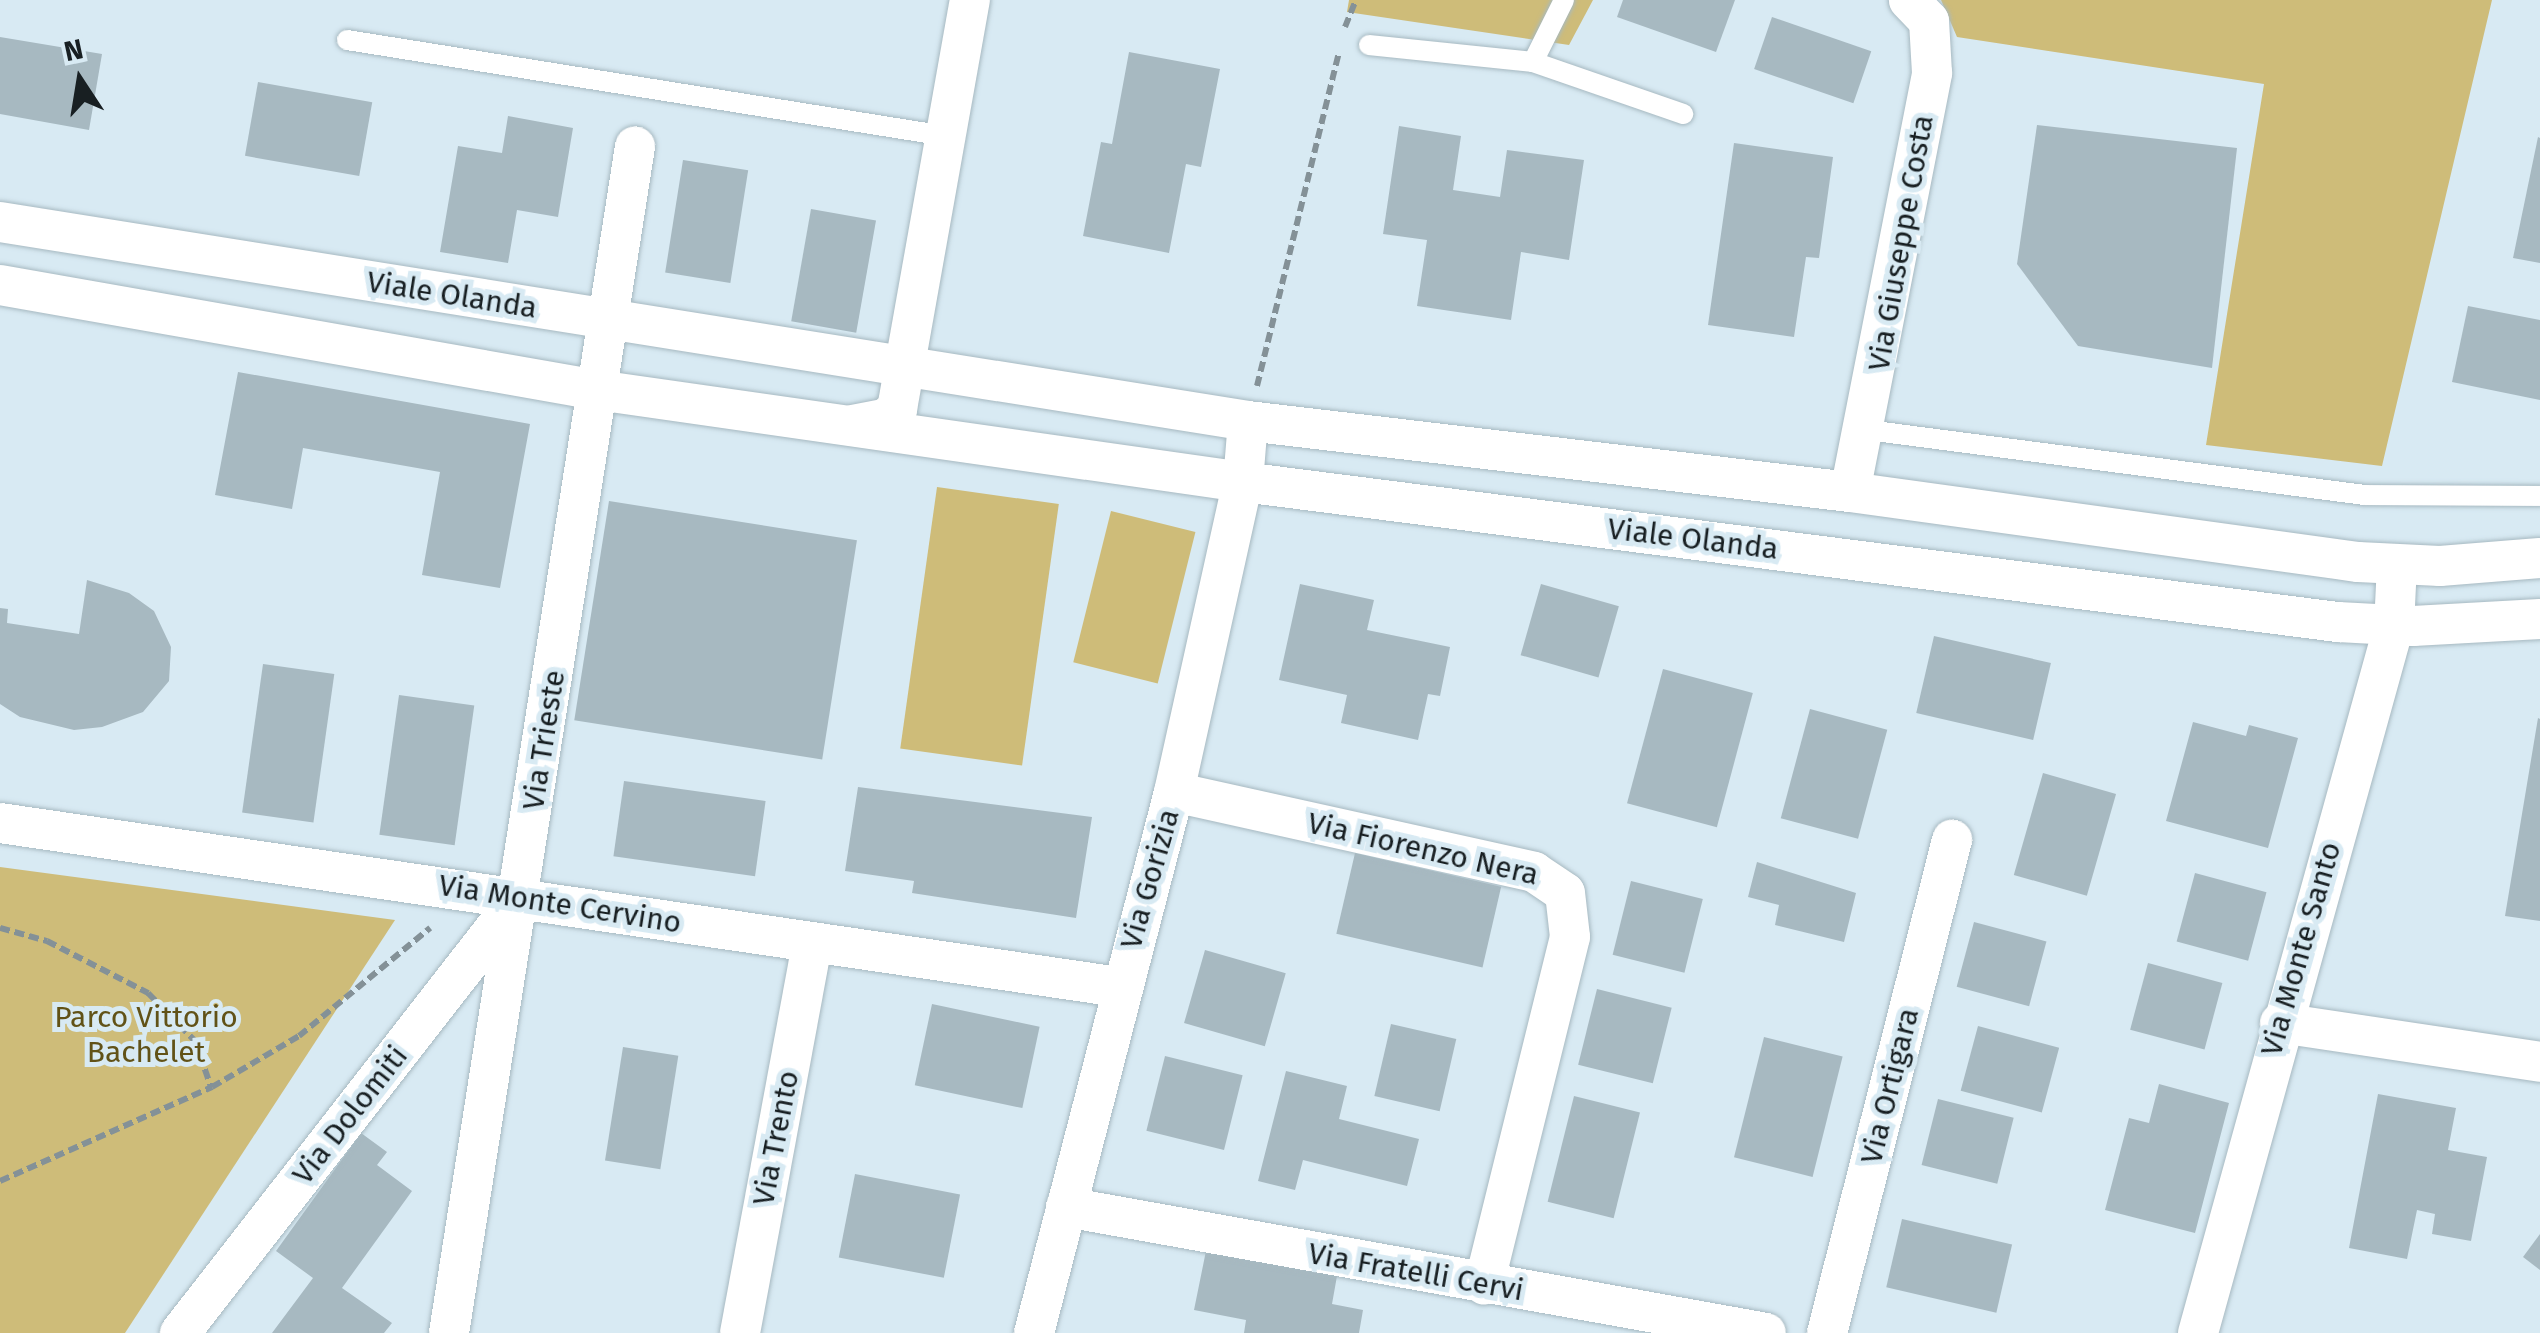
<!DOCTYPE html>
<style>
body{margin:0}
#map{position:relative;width:2540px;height:1333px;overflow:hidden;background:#d8eaf3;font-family:"Fira Sans",sans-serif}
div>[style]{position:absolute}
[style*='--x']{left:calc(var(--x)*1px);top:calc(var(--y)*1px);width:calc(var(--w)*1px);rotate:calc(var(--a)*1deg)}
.green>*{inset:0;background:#cebc79;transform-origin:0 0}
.building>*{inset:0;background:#a7b9c1;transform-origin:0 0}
.path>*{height:6px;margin-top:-3px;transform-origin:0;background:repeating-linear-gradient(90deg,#849197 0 10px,transparent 0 15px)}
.roads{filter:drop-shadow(0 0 2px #a7b9c1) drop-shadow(0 0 2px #a7b9c1)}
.service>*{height:20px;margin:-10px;padding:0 10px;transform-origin:10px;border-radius:10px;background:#fff}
.minor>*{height:40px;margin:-20px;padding:0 20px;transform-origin:20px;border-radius:20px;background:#fff}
span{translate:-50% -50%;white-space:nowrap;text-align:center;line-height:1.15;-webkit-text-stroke:10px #d8eaf3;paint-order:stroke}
.street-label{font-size:30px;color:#181f22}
.park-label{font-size:30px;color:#615217}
.north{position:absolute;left:30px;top:30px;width:100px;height:100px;-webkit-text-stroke:8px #d8eaf3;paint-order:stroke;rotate:348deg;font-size:28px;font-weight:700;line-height:40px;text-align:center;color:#181f22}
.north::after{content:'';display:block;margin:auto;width:35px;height:45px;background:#181f22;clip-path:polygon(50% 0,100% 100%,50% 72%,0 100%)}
</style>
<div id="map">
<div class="green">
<div style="clip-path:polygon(1349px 0,1593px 0,1569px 45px,1347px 12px)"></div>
<div style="clip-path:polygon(1941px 0,2492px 0,2382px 466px,2206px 445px,2264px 84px,1957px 37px)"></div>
<div style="left:937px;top:487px;width:123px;height:264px;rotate:8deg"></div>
<div style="left:1111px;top:511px;width:87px;height:156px;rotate:14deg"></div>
<div style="clip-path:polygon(0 867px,395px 920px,125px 1333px,0 1333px)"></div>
</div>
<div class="building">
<div style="clip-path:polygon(1623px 0,1735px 0,1716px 52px,1617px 17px)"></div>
<div style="left:1772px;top:17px;width:105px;height:55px;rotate:19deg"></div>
<div style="clip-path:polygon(0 37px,102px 54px,89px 130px,0 114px)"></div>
<div style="clip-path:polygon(1129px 52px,1220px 69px,1201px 167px,1186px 164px,1169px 253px,1083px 236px,1101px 142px,1112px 144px)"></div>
<div style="left:258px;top:82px;width:116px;height:75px;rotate:10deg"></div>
<div style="clip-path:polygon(508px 116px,573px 128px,558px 217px,517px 210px,508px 263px,440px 252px,458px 146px,502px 153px)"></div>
<div style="clip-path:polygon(2037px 125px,2237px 148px,2212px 368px,2078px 346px,2017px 264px)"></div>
<div style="clip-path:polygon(1399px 126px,1461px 136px,1453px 190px,1500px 197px,1507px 150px,1584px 160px,1569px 260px,1521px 252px,1511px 320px,1417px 306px,1427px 240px,1383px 234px)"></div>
<div style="clip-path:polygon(2538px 137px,2540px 138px,2540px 263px,2513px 258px)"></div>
<div style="clip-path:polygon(1734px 143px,1833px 157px,1819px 258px,1806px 257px,1794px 337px,1708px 325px)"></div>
<div style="left:683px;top:160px;width:66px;height:114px;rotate:9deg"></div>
<div style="left:811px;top:209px;width:66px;height:114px;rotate:10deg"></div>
<div style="clip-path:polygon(2468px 306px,2540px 320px,2540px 400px,2452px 382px)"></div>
<div style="clip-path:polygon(238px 372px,530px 424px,500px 588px,422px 575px,440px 472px,303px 448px,292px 509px,215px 495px)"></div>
<div style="left:609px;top:501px;width:251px;height:222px;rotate:9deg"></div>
<div style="clip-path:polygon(87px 580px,129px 593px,154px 611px,171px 647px,169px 681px,143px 712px,102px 727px,74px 730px,20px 717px,0 704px,0 608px,8px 609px,7px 623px,79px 634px)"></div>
<div style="clip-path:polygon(1300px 584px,1374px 600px,1367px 630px,1450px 647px,1440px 696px,1428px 694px,1418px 740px,1341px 723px,1347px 695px,1279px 680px)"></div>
<div style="left:1541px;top:584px;width:81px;height:74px;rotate:16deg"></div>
<div style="left:1934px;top:636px;width:120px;height:79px;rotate:13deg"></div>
<div style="left:263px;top:664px;width:72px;height:150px;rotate:8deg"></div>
<div style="left:1663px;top:669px;width:93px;height:139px;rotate:15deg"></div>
<div style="left:399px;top:695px;width:76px;height:141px;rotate:8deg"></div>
<div style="left:1810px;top:709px;width:80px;height:113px;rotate:15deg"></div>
<div style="clip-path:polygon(2538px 718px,2540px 719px,2540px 921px,2505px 916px)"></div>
<div style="clip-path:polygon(2193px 722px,2246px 736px,2249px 725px,2298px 738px,2268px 848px,2166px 821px)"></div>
<div style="left:2043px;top:773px;width:76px;height:106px;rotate:16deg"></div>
<div style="left:624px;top:781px;width:143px;height:76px;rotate:8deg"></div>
<div style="clip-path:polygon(858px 787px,1092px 817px,1076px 918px,912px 893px,914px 881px,845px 871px)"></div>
<div style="left:1355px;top:853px;width:150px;height:83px;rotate:13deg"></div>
<div style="clip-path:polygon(1757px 862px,1856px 893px,1844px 942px,1775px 925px,1779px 905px,1748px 897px)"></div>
<div style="left:2195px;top:873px;width:74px;height:71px;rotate:15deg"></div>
<div style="left:1631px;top:881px;width:74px;height:76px;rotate:14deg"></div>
<div style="left:1974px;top:922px;width:75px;height:67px;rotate:15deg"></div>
<div style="left:1205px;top:950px;width:84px;height:76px;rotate:16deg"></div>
<div style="left:2148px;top:963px;width:77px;height:69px;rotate:15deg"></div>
<div style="left:1597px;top:989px;width:77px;height:78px;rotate:14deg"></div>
<div style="left:932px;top:1004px;width:110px;height:83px;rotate:12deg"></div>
<div style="left:1391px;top:1024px;width:67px;height:74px;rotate:13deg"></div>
<div style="left:1978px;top:1026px;width:84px;height:67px;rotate:15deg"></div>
<div style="left:1764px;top:1037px;width:81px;height:124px;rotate:14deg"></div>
<div style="left:623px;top:1047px;width:56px;height:115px;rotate:9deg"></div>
<div style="left:1165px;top:1056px;width:80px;height:77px;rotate:14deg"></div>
<div style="clip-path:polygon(1286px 1071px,1347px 1086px,1339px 1119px,1419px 1139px,1407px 1186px,1303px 1160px,1295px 1190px,1258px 1181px)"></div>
<div style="clip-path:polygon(2159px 1084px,2229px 1103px,2195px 1233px,2105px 1210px,2129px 1118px,2149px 1123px)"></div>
<div style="clip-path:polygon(2378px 1094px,2456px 1108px,2448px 1150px,2487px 1157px,2471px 1241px,2432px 1234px,2435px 1214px,2417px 1210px,2407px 1259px,2349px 1248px)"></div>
<div style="left:1574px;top:1096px;width:68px;height:109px;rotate:14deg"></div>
<div style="left:1938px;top:1099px;width:78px;height:68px;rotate:14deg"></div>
<div style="clip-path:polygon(361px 1133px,387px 1152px,377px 1165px,412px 1191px,342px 1288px,392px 1323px,384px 1333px,272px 1333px,313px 1278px,276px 1251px)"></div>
<div style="left:855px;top:1174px;width:107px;height:85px;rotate:11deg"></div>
<div style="left:1902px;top:1219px;width:113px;height:70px;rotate:13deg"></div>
<div style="clip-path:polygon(2540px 1234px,2540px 1270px,2523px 1257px)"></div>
<div style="clip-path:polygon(1208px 1241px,1337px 1276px,1332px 1304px,1363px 1310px,1359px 1333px,1244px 1333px,1246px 1320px,1194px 1310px)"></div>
</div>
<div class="path">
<div style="--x:1345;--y:27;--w:29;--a:-68"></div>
<div style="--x:1257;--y:386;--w:343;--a:-76.2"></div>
<div style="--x:0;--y:928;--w:49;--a:15.5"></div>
<div style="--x:47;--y:941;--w:114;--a:27.2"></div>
<div style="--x:148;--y:993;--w:67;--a:45.6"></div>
<div style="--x:195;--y:1041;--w:49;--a:70.8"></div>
<div style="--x:0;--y:1181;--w:232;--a:-23.9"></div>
<div style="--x:212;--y:1087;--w:101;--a:-30.4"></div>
<div style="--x:299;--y:1036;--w:170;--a:-39.5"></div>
</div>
<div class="roads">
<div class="service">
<div style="--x:347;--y:40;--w:607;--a:9.11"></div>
<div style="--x:1369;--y:45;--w:165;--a:5.9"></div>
<div style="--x:1533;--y:62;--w:159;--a:19.1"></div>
<div style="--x:1533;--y:62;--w:69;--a:-63.4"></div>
<div style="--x:1867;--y:430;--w:502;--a:7.44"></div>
<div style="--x:2365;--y:495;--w:175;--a:0.3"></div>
</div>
<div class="minor">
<div style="--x:0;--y:222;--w:1264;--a:9.06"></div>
<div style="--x:1248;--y:421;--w:606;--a:6.73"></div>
<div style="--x:1850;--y:492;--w:513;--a:7.85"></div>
<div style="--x:2358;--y:562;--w:82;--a:2.8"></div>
<div style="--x:2440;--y:566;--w:100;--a:-4.6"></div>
<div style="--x:0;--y:285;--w:606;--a:9.98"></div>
<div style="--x:597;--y:390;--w:653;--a:8.11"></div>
<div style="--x:1243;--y:482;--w:1104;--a:7.29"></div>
<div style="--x:2338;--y:622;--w:75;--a:3.1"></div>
<div style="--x:2413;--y:626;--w:127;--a:-3.2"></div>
<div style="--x:853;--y:425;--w:33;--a:-11"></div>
<div style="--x:885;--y:419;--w:16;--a:-40"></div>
<div style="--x:897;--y:409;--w:415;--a:-79.9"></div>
<div style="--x:1850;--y:492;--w:427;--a:-78.9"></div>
<div style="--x:1932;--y:73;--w:52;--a:-93.3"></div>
<div style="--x:1929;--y:21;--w:29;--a:-134"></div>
<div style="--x:1174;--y:792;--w:369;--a:12.5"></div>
<div style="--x:1534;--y:872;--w:37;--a:34"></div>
<div style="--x:1565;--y:893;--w:44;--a:83.5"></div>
<div style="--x:1570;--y:937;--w:358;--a:103.9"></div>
<div style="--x:0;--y:823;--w:1131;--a:8.34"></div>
<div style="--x:2280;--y:1023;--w:263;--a:8.5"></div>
<div style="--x:1066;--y:1207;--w:711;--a:10.2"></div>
<div style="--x:180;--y:1333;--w:550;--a:-52.09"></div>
<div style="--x:449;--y:1333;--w:1201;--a:-81.09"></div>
<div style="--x:740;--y:1333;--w:396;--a:-79.5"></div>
<div style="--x:1034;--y:1333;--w:559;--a:-75.49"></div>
<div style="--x:1174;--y:792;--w:318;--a:-77.5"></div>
<div style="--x:1243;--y:482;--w:61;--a:-85.3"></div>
<div style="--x:1827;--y:1333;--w:509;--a:-75.77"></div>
<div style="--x:2198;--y:1333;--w:734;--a:-74.51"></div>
<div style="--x:2394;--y:626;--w:61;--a:-87.2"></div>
</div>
</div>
<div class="street-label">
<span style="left:1901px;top:243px;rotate:-80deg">Via Giuseppe Costa</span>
<span style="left:452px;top:295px;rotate:9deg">Viale Olanda</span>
<span style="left:1693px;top:539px;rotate:7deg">Viale Olanda</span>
<span style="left:544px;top:740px;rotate:-81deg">Via Trieste</span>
<span style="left:1423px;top:849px;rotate:13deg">Via Fiorenzo Nera</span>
<span style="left:1150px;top:879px;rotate:-74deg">Via Gorizia</span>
<span style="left:560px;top:904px;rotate:9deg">Via Monte Cervino</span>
<span style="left:2301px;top:949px;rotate:-74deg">Via Monte Santo</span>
<span style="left:1890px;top:1086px;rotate:-76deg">Via Ortigara</span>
<span style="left:350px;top:1115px;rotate:-52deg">Via Dolomiti</span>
<span style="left:776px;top:1138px;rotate:-79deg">Via Trento</span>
<span style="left:1416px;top:1272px;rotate:10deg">Via Fratelli Cervi</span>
</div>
<div class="park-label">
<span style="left:146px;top:1034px">Parco Vittorio<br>Bachelet</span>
</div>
<div class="north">N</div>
</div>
